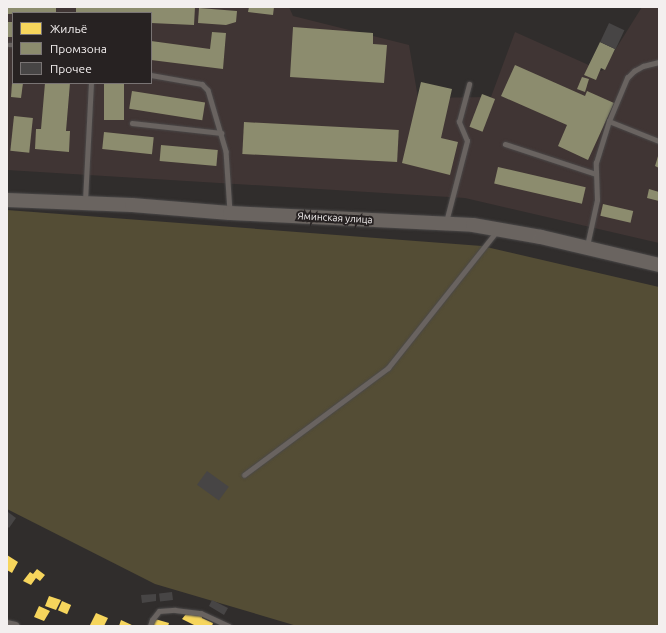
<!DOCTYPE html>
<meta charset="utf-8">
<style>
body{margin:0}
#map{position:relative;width:666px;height:633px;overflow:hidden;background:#302d2c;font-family:Ubuntu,sans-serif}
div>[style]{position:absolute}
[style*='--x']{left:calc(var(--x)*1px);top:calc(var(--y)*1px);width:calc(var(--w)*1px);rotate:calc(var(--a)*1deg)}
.built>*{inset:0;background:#403534}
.green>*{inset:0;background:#544d35}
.homes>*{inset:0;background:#f6d55c;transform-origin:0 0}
.industry>*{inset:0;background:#8c8c6e;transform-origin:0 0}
.building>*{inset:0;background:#474545;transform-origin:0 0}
.roads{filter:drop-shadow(0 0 1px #4a4848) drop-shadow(0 0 1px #4a4848)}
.lane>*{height:4.5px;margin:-2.25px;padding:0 2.25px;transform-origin:2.25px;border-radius:2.25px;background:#696360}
.street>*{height:9px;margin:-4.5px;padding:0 4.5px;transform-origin:4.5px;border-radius:4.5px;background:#696360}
.primary>*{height:14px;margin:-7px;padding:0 7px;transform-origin:7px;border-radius:7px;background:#6a6460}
span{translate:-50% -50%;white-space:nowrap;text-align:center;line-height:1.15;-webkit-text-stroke:4px #272222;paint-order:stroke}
.street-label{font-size:10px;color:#f3efef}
.frame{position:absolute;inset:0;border:8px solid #f3efef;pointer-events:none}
.legend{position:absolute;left:12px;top:12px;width:140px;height:72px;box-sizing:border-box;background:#272222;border:1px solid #797474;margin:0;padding:5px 7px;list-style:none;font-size:12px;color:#f3efef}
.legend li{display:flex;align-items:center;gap:8px;height:20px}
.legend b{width:20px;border:1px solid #797474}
</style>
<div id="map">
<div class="built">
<div style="clip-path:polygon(evenodd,7px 7px,289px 7px,293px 16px,409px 45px,418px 98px,491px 97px,515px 32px,602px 71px,642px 7px,659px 7px,659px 243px,465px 198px,7px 170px,7px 7px,13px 13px,151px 13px,151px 83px,13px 83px,13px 13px)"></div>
</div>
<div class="green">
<div style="clip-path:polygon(7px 210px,482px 246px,659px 287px,659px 626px,297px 626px,155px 584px,7px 509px)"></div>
</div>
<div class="homes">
<div style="clip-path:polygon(7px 555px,18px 562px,12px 573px,7px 570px)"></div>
<div style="clip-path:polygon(37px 569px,45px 575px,40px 581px,36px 578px,31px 585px,23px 581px,30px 572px,33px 574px)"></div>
<div style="clip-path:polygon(49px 596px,61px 600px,56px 610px,45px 606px)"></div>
<div style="left:62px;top:601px;width:10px;height:10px;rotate:24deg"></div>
<div style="clip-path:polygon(39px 606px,50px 611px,44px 621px,34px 617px)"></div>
<div style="clip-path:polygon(96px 613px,108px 618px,104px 626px,90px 625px)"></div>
<div style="clip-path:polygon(186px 614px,202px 616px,202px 618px,213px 623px,212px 626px,193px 626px,194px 625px,182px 619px)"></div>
<div style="clip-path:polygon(155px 619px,169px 623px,168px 626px,153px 626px)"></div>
<div style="clip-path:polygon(121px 620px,134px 626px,119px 626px)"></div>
</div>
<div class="industry">
<div style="clip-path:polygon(7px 7px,56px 7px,56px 13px,7px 14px)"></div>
<div style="clip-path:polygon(76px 7px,195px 7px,194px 25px,151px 23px,151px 13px,76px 13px)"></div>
<div style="clip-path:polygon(249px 7px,274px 7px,273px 15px,248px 12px)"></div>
<div style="clip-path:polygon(199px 8px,237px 11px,236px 22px,226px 25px,198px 23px)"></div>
<div style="left:7px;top:22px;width:6px;height:15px"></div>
<div style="clip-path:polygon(293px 27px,373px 33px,373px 44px,387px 45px,384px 83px,290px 77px)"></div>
<div style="clip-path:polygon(212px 32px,226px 33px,223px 69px,151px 60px,151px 41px,210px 49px)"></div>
<div style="clip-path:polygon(600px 42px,615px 49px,605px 70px,601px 68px,596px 80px,584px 75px)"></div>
<div style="clip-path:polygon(515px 65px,585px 96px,587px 91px,614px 103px,588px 160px,558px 146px,567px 125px,501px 96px)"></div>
<div style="clip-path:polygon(582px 77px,589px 79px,585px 92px,577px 89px)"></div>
<div style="clip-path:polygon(421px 82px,452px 89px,441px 138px,458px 142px,450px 175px,402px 163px)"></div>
<div style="clip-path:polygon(12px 83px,23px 83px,21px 98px,11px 97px)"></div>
<div style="clip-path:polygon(45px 83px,70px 83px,66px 131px,70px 131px,69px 152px,35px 149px,36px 129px,41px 129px)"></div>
<div style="left:104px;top:83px;width:20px;height:37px"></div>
<div style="left:132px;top:91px;width:74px;height:18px;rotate:9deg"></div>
<div style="left:482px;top:94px;width:14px;height:35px;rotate:21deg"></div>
<div style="left:14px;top:116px;width:19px;height:35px;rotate:6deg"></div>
<div style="left:244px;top:122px;width:155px;height:32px;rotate:3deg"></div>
<div style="left:104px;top:132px;width:50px;height:17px;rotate:6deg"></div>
<div style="left:161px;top:145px;width:57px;height:16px;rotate:5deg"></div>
<div style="clip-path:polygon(659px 153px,659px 168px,655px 166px)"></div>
<div style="left:498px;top:167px;width:90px;height:17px;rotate:13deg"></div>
<div style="clip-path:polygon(649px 189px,659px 192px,659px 201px,647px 198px)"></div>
<div style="left:603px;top:204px;width:31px;height:12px;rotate:13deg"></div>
</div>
<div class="building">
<div style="left:609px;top:23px;width:17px;height:21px;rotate:25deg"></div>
<div style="left:207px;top:471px;width:27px;height:17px;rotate:36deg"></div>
<div style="clip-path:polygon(8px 512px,16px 518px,9px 528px,7px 526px)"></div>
<div style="left:172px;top:592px;width:8px;height:13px;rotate:83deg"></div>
<div style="clip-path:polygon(156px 594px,156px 601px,142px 603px,141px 595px)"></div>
<div style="clip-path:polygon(212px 600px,228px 608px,224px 615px,209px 606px)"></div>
</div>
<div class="roads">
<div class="lane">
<div style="--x:9;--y:45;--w:4;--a:0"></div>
<div style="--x:151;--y:75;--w:52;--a:10"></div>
<div style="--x:202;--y:84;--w:8;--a:45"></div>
<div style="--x:208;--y:90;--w:64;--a:73.6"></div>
<div style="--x:226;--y:151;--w:60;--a:86.2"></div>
<div style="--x:609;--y:121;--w:54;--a:21.8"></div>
<div style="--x:132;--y:123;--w:90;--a:6.4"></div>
<div style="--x:505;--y:144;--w:96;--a:18.2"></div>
<div style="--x:85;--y:201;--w:118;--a:-87.1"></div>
<div style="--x:446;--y:222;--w:84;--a:-75.5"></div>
<div style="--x:467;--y:141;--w:21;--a:-113"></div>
<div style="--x:459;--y:122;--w:39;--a:-75"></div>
<div style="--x:587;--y:246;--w:47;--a:-77.7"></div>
<div style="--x:597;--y:200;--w:37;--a:-92"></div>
<div style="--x:596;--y:163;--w:44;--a:-72.8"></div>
<div style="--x:609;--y:121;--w:47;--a:-67.3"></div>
<div style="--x:627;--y:78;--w:10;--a:-45"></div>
<div style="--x:634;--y:71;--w:10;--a:-29"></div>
<div style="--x:643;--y:66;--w:16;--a:-14"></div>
<div style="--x:244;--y:475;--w:179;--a:-36.6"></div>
<div style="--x:388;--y:368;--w:175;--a:-51.5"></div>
<div style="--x:150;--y:626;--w:6;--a:-72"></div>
<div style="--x:152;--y:620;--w:11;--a:-52"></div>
<div style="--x:159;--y:611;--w:16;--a:-4"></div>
<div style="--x:175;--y:610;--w:26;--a:7"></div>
<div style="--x:201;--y:613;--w:31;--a:25"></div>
</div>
<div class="street">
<div style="--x:7;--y:624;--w:8;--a:14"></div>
</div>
<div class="primary">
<div style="--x:7;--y:200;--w:125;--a:2.3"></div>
<div style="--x:132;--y:205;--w:98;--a:4.7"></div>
<div style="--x:230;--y:213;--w:243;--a:2.8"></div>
<div style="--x:473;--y:225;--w:69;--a:10"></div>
<div style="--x:541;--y:237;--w:121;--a:13.3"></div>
</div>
</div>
<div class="street-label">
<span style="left:335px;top:218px;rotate:3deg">Яминская улица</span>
</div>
<div class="frame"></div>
<ul class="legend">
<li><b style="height:11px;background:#f6d55c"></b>Жильё</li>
<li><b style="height:11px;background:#8c8c6e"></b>Промзона</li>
<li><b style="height:11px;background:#474545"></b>Прочее</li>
</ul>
</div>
